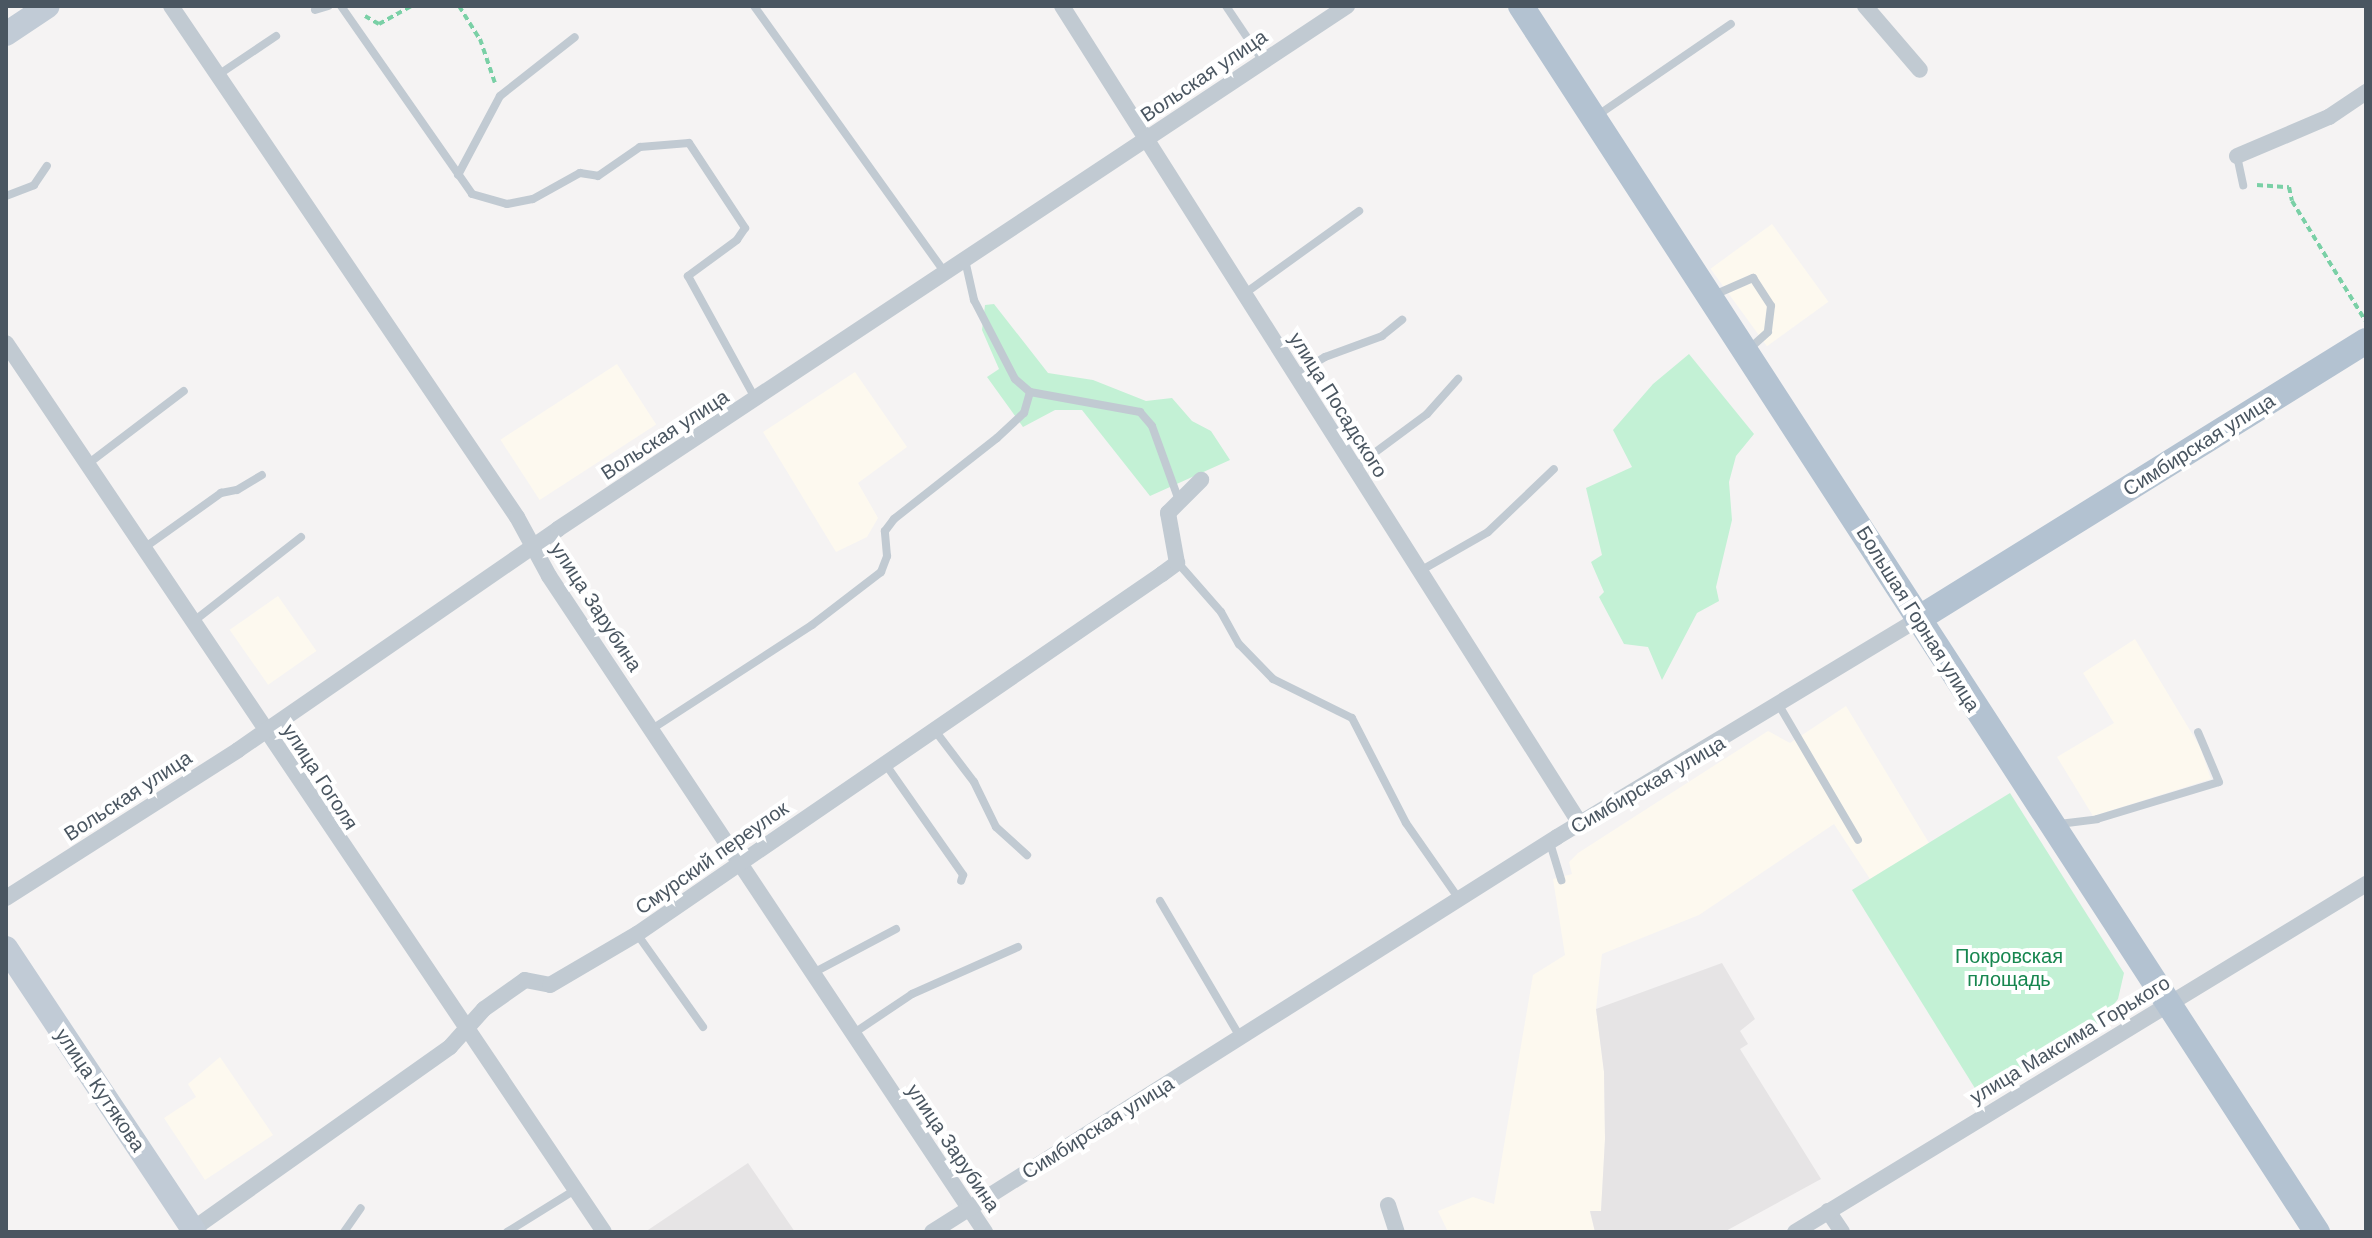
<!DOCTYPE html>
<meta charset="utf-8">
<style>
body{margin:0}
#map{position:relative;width:2372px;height:1238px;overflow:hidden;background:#f5f3f3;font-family:"DM Sans",sans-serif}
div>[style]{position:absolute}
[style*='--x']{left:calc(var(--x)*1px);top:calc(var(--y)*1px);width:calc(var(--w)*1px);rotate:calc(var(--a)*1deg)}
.commercial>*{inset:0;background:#fdf9ef;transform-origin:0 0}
.education>*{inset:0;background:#e6e4e5}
.green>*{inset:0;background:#c3f1d5}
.path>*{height:4px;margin-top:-2px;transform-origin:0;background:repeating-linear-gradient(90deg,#7ad0a6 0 6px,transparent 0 10px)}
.lane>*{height:8px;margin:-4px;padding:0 4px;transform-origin:4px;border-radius:4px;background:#c1cad2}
.street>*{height:16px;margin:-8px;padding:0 8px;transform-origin:8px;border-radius:8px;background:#c1cad2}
.secondary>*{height:24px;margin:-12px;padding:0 12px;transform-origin:12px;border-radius:12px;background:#c1cbd6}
.primary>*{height:26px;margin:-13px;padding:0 13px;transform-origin:13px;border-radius:13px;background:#b3c2d1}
span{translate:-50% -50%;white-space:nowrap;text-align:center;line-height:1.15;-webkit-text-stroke:8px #fff;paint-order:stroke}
.street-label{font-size:20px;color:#4a5661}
.park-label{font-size:20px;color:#17864f}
.frame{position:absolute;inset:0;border:8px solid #4a5661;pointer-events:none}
</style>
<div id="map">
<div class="commercial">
<div style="left:1772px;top:224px;width:96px;height:76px;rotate:54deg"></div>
<div style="left:617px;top:364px;width:72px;height:139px;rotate:57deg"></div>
<div style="clip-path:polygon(855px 372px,907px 447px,858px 483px,878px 518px,867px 537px,836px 552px,763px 432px)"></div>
<div style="left:278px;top:596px;width:67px;height:59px;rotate:55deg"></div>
<div style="clip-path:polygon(2135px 639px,2200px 747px,2211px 779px,2093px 816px,2057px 757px,2114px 723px,2083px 673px)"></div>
<div style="clip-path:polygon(1846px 706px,1929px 843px,1870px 879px,1834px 824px,1699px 915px,1602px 954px,1596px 1009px,1604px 1072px,1605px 1139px,1601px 1212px,1590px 1212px,1595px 1232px,1448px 1232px,1438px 1211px,1473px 1197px,1494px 1204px,1533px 975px,1565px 955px,1553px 879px,1572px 874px,1569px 862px,1578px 853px,1768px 731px,1790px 743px)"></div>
<div style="clip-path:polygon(220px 1057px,273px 1135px,205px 1180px,164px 1118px,196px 1097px,188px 1084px)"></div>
</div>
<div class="education">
<div style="clip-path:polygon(1722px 963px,1755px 1019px,1740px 1031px,1748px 1044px,1740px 1049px,1821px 1179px,1724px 1232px,1595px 1232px,1590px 1211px,1601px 1211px,1605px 1139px,1604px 1072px,1596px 1009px)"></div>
<div style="clip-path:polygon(748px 1163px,795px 1232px,645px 1232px)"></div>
</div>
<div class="green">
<div style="clip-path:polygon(994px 304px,1048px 373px,1093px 380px,1146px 401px,1172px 398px,1192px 421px,1211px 431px,1230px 460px,1150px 496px,1082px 410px,1055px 410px,1023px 427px,987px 377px,999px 369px,982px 330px,985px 305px)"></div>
<div style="clip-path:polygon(1689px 354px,1754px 434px,1736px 456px,1729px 482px,1732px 520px,1716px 587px,1719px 601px,1697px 613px,1662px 680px,1648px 647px,1624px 644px,1599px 597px,1604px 592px,1591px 562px,1602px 555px,1586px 488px,1632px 467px,1613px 430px,1653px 384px)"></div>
<div style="clip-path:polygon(2010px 793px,2124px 973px,2118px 999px,2099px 1023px,1981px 1098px,1852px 890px)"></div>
</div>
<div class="path">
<div style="--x:459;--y:6;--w:39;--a:58"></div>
<div style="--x:480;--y:39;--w:46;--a:71.2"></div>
<div style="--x:365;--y:16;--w:16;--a:30"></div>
<div style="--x:379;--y:24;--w:38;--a:-29"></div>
<div style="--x:2257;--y:185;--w:32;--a:4"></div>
<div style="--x:2289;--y:187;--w:14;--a:78"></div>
<div style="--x:2292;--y:201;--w:140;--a:58.5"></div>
</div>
<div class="lane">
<div style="--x:341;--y:6;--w:229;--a:55.1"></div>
<div style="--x:472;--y:194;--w:36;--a:16"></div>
<div style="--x:507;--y:204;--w:26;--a:-11"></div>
<div style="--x:533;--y:199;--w:54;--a:-29"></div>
<div style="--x:580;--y:173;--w:18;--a:9"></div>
<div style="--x:598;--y:176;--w:51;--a:-34.6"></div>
<div style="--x:640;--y:147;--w:49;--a:-4.7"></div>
<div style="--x:689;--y:143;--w:102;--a:56.6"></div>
<div style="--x:745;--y:228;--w:14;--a:124"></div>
<div style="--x:737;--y:240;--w:61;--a:143.7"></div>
<div style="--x:688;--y:276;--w:139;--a:61.2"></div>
<div style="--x:754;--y:6;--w:328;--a:54.4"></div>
<div style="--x:1226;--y:6;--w:66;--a:56.1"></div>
<div style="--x:315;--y:10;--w:14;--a:-17"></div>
<div style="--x:218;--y:75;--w:70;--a:-33.9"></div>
<div style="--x:1598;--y:115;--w:161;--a:-34.4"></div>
<div style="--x:2237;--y:156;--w:30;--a:78"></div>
<div style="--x:458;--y:175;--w:89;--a:-62"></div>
<div style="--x:500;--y:96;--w:95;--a:-38.2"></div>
<div style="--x:6;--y:196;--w:30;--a:-21"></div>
<div style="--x:34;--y:185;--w:23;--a:-56"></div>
<div style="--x:965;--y:260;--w:41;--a:77.3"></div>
<div style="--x:974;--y:300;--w:89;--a:62.6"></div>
<div style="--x:1015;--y:379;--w:20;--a:41"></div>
<div style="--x:1030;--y:392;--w:112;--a:10.3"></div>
<div style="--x:1140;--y:412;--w:18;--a:49"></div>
<div style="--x:1152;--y:426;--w:77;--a:70.1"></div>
<div style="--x:1244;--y:294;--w:142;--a:-35.8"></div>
<div style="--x:1714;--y:295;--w:43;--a:-23.6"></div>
<div style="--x:1753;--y:278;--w:33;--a:57"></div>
<div style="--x:1771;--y:306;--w:26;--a:97"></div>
<div style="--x:1768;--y:332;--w:27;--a:138"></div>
<div style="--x:1295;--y:375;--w:35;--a:-31"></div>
<div style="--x:1325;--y:357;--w:61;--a:-20.2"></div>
<div style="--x:1382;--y:336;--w:26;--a:-39"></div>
<div style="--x:89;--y:463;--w:119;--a:-37.2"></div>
<div style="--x:1354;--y:468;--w:91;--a:-36.5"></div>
<div style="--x:1427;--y:414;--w:47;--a:-48.5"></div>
<div style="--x:144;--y:548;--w:95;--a:-35.5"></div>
<div style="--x:221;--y:493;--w:16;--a:-11"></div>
<div style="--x:237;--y:490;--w:29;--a:-31"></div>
<div style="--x:1178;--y:563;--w:65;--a:48.7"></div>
<div style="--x:1221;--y:612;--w:37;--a:61"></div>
<div style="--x:1239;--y:644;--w:49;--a:45.8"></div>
<div style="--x:1273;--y:679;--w:88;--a:26.3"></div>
<div style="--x:1352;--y:718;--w:118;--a:62.8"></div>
<div style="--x:1406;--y:823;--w:93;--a:55.1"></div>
<div style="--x:1420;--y:571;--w:78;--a:-29.8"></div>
<div style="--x:1488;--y:532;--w:91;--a:-43.7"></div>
<div style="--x:194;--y:621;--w:136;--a:-38.1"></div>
<div style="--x:1780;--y:707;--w:154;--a:59.6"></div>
<div style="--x:933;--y:728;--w:68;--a:52.8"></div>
<div style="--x:974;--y:782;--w:50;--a:63.9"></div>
<div style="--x:996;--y:827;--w:42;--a:42.1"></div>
<div style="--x:652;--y:729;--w:191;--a:-33"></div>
<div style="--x:812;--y:625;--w:87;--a:-37.5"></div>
<div style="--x:881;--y:572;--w:17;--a:-69"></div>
<div style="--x:887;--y:556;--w:25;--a:-95"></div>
<div style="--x:885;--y:531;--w:15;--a:-53"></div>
<div style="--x:894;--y:519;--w:131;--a:-38.2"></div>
<div style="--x:997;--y:438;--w:37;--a:-43"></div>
<div style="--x:1024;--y:413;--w:22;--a:-74"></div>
<div style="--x:884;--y:762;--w:138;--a:55"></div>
<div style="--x:963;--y:875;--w:6;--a:108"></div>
<div style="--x:2059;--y:824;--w:38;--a:-7"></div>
<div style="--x:2097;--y:819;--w:127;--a:-16.9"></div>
<div style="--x:2219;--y:782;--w:54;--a:-112.8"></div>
<div style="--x:1550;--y:843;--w:39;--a:73"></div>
<div style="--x:1160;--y:901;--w:158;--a:59.5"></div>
<div style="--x:637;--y:934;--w:114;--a:54.6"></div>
<div style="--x:813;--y:973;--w:94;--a:-27.9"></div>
<div style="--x:854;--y:1033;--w:70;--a:-33.9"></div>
<div style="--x:912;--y:994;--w:116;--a:-23.9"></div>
<div style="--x:344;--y:1232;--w:29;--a:-55"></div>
<div style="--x:507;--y:1232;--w:80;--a:-31.7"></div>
</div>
<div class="street">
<div style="--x:171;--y:6;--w:617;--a:55.9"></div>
<div style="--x:517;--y:517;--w:67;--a:61.5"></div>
<div style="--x:549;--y:576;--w:788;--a:56.39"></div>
<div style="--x:1062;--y:6;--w:970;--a:57.64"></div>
<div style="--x:1865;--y:6;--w:84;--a:49.3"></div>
<div style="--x:2237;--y:156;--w:100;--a:-23"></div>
<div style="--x:2329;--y:117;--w:45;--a:-34"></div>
<div style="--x:6;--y:343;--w:1071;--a:56.07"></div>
<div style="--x:6;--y:898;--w:275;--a:-32.5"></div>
<div style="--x:238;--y:750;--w:389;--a:-34.6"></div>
<div style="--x:558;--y:529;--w:947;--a:-33.54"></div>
<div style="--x:1388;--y:1205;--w:28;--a:72"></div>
<div style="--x:1828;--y:1211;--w:25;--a:56"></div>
<div style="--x:193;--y:1229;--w:315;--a:-35.3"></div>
<div style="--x:450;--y:1047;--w:51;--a:-48.2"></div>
<div style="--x:484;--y:1009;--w:50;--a:-35.3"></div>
<div style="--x:525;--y:980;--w:25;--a:11"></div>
<div style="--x:550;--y:985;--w:101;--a:-30.4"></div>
<div style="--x:637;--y:934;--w:637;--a:-34.44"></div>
<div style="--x:1162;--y:574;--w:19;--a:-36"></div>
<div style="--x:1177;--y:563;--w:51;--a:-100.2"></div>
<div style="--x:1168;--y:513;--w:47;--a:-45"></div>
<div style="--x:932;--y:1232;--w:739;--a:-32.29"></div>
<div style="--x:1557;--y:837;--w:422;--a:-31.1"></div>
<div style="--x:1795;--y:1232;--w:669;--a:-31.36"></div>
</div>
<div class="secondary">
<div style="--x:6;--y:34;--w:50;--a:-33.7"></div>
<div style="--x:6;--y:948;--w:341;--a:56.4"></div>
</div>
<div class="primary">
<div style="--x:1521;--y:6;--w:1462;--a:57.01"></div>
<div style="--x:1918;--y:619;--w:527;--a:-31.82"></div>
</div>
<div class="street-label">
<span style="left:1204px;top:76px;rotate:-34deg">Вольская улица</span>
<span style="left:1338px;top:405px;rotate:58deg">улица Посадского</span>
<span style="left:665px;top:435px;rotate:-33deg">Вольская улица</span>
<span style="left:2199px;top:445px;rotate:-32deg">Симбирская улица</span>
<span style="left:596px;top:607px;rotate:57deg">улица Зарубина</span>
<span style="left:1918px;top:619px;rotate:58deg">Большая Горная улица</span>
<span style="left:320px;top:777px;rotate:57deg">улица Гоголя</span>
<span style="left:1648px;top:785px;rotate:-30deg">Симбирская улица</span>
<span style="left:128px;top:796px;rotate:-33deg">Вольская улица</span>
<span style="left:712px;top:858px;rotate:-35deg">Смурский переулок</span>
<span style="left:2070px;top:1040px;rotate:-31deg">улица Максима Горького</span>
<span style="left:100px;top:1090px;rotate:56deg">улица Кутякова</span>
<span style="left:1098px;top:1128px;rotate:-32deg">Симбирская улица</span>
<span style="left:953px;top:1148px;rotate:56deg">улица Зарубина</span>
</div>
<div class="park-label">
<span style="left:2009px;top:968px">Покровская<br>площадь</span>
</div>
<div class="frame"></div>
</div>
